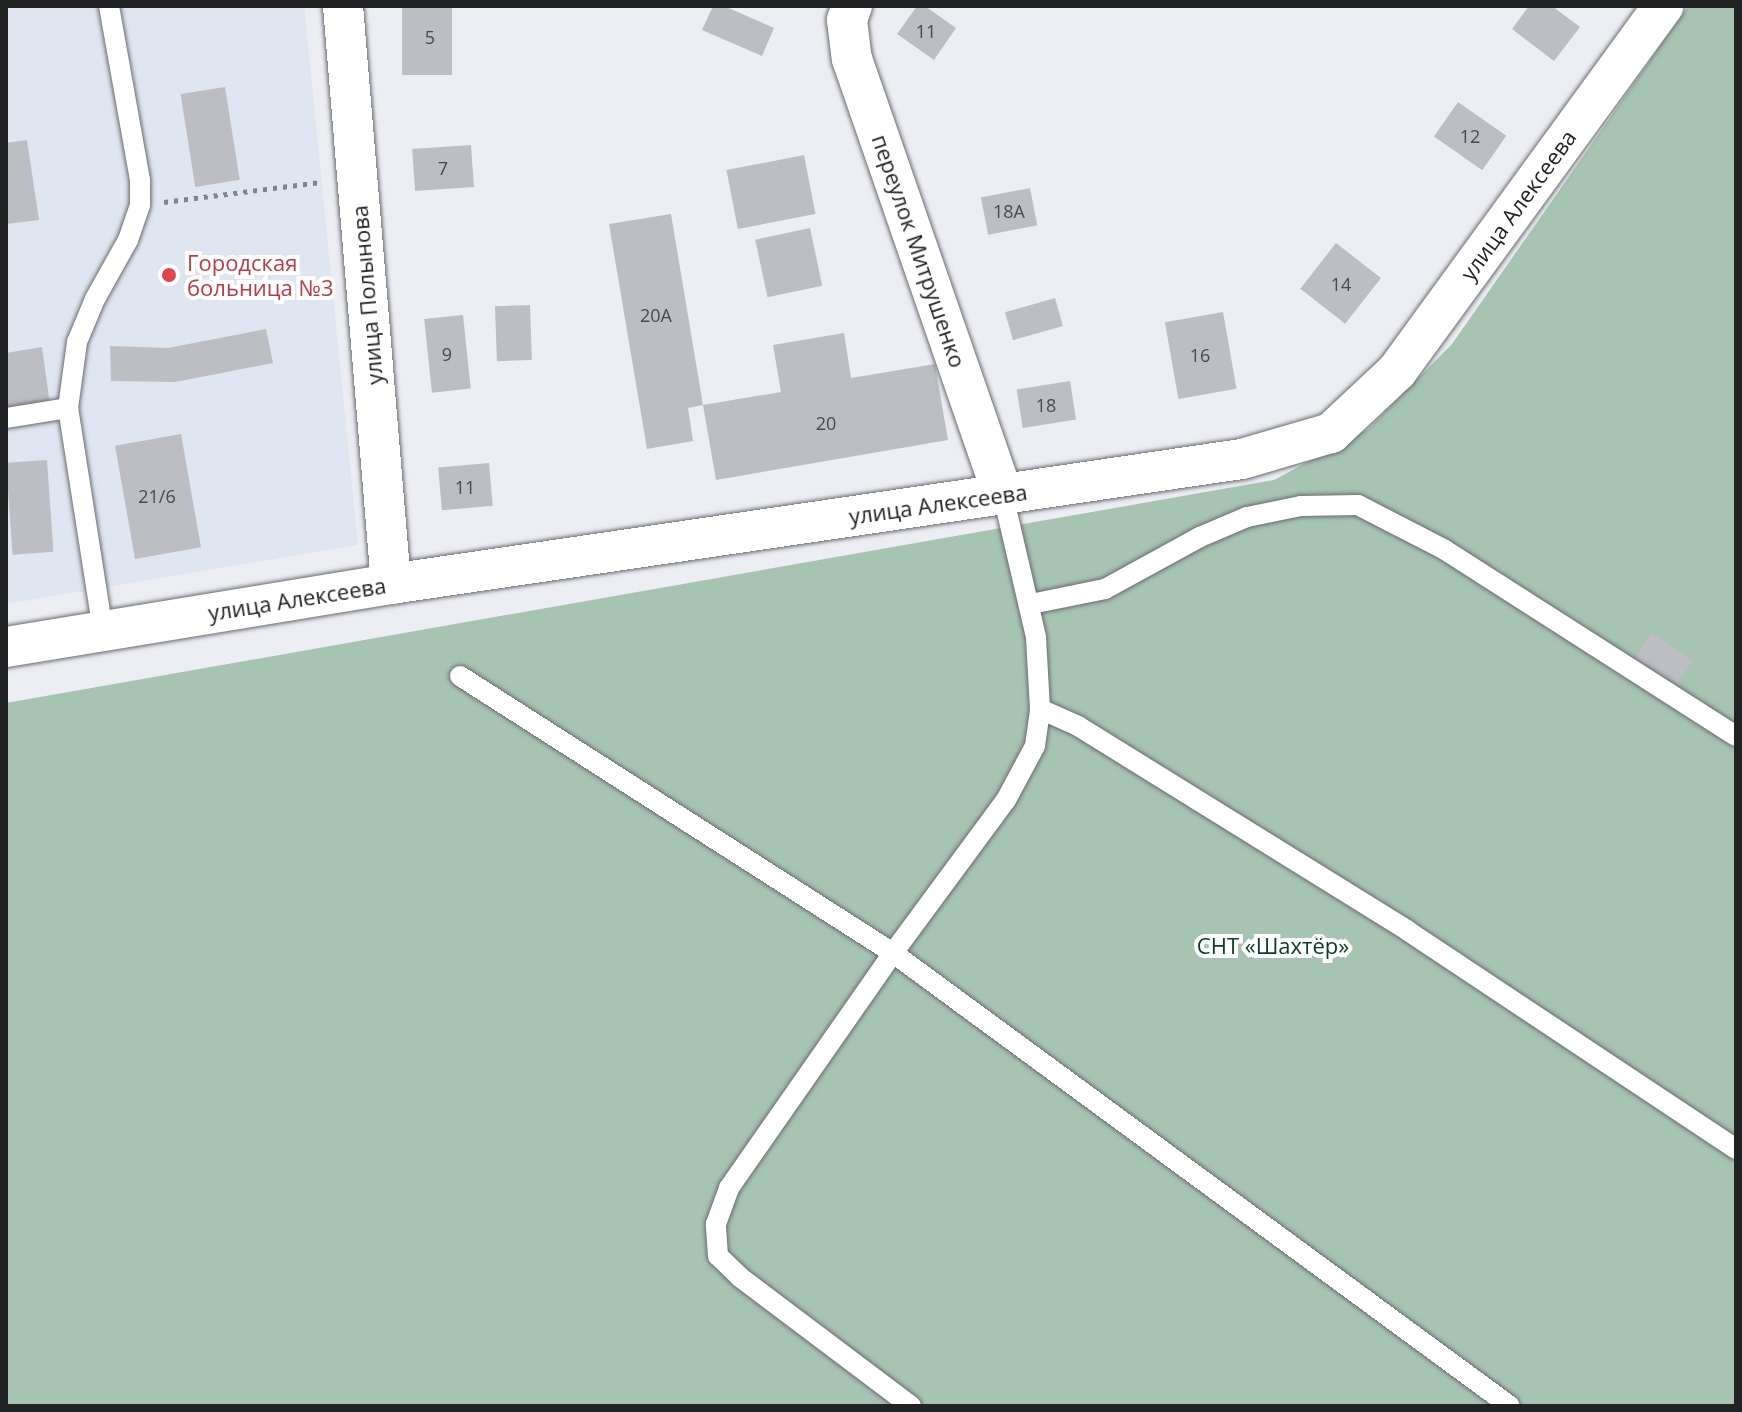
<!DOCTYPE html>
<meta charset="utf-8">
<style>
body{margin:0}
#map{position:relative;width:1742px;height:1412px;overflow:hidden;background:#eceef3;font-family:"Open Sans",sans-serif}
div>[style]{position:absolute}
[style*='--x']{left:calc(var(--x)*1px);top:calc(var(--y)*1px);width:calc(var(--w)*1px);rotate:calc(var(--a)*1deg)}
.built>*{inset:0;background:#dfe5f1}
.green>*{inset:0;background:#a7c4b3}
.building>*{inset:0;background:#bcbec3;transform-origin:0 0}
.path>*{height:5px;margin-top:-2.5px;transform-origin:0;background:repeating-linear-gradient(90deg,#838487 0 4px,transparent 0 10px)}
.roads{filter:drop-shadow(0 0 2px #6a6c71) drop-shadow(0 0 2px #6a6c71)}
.service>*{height:20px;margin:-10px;padding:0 10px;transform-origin:10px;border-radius:10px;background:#fff}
.minor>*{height:40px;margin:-20px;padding:0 20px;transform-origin:20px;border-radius:20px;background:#fff}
.dots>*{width:22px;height:22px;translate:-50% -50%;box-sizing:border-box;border:4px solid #fff;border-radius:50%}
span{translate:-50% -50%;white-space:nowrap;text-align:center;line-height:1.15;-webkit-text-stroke:8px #fff;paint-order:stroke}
.number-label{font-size:18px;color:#48494c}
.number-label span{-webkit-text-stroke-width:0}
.street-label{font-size:22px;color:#212224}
.health-label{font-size:22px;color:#be3a42}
.left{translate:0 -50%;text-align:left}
.park-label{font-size:22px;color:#064028}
.frame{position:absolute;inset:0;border:8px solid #212224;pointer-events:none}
</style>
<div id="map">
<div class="built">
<div style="clip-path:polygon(6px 6px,304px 6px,358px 545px,6px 604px)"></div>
</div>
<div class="green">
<div style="clip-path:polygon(1688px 6px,1736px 6px,1736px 1406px,6px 1406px,6px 703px,1274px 480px,1368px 429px,1452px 344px)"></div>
</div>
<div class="building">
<div style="left:402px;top:6px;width:50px;height:69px"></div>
<div style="clip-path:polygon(713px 6px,724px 6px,774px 28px,762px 56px,702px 30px)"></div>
<div style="clip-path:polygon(917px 6px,925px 6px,956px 28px,934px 60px,897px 34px)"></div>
<div style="clip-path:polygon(1529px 6px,1552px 6px,1580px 27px,1554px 61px,1512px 29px)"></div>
<div style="left:225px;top:87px;width:94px;height:45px;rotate:81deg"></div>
<div style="left:1458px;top:102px;width:59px;height:42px;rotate:35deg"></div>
<div style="clip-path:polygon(27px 140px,39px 220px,6px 224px,6px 143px)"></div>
<div style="left:471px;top:145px;width:42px;height:59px;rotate:86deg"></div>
<div style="left:804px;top:155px;width:60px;height:79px;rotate:79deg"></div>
<div style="left:1030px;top:188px;width:38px;height:50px;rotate:79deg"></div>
<div style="clip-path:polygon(671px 214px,703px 405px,688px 408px,693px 441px,647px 449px,609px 224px)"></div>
<div style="left:810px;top:228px;width:59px;height:56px;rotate:78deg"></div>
<div style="left:1336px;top:243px;width:57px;height:58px;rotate:38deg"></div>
<div style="left:1055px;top:298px;width:29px;height:52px;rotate:74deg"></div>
<div style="left:530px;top:305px;width:55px;height:35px;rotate:88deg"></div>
<div style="left:1223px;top:312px;width:78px;height:59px;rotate:80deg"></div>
<div style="left:463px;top:315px;width:74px;height:39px;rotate:84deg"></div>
<div style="clip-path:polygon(266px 329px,273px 363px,175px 382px,111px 381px,110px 346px,168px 348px)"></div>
<div style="clip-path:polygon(844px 333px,851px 378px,935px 364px,948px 440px,716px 480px,703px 405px,781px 392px,773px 345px)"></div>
<div style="clip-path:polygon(42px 347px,50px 405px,6px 412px,6px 353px)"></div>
<div style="left:1070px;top:381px;width:39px;height:54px;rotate:81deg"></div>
<div style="left:181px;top:434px;width:115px;height:67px;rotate:80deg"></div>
<div style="left:47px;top:460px;width:92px;height:41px;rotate:86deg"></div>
<div style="left:489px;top:463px;width:43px;height:51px;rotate:85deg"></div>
<div style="left:1651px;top:633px;width:50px;height:36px;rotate:33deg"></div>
</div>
<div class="path">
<div style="--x:164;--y:202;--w:158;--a:-7.3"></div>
</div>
<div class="roads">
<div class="service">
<div style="--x:6;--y:418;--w:63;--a:-9.2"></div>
<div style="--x:1031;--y:604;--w:76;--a:-11.5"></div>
<div style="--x:1105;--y:589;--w:108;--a:-28.7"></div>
<div style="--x:1200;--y:537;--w:51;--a:-23.1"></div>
<div style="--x:1247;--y:517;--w:55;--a:-11.5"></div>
<div style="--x:1301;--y:506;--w:57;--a:-1"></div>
<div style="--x:1358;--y:505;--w:98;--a:27.3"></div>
<div style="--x:1445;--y:550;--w:345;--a:32.6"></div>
<div style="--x:103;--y:631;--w:226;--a:-98.9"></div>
<div style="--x:68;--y:408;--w:67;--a:-82.2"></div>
<div style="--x:77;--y:342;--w:47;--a:-67.3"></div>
<div style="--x:95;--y:299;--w:68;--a:-60.8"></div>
<div style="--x:128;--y:240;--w:37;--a:-71"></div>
<div style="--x:140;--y:205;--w:25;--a:-90"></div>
<div style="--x:140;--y:180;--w:177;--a:-100.1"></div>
<div style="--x:460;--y:676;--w:514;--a:32.61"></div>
<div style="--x:893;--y:953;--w:765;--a:36.29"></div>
<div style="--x:1040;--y:709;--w:42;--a:24.1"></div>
<div style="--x:1078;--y:726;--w:388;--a:31.8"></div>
<div style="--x:1408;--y:931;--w:394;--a:33.6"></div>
<div style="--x:911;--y:1406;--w:214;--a:-143"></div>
<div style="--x:740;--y:1277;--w:30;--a:-136"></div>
<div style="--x:718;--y:1256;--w:32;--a:-94"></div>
<div style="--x:716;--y:1224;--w:38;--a:-70"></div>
<div style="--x:729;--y:1188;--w:287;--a:-55.1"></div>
<div style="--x:893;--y:953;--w:190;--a:-53.6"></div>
<div style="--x:1006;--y:800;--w:61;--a:-61.8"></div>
<div style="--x:1035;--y:746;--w:37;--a:-82"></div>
<div style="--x:1040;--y:709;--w:72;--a:-93.2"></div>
<div style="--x:1036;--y:637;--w:146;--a:-103.1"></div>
</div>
<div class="minor">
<div style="--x:343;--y:6;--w:580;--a:85.25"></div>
<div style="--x:852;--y:6;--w:15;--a:110"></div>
<div style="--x:847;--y:20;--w:39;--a:83"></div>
<div style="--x:852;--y:59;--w:461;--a:70.9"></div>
<div style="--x:6;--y:647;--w:390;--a:-9.3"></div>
<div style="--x:391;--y:584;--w:860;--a:-8.36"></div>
<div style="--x:1242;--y:459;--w:93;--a:-16.3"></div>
<div style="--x:1331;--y:433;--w:91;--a:-43.2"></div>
<div style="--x:1397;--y:371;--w:452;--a:-53.9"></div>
</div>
</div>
<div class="dots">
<div style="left:169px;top:275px;background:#e0444e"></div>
</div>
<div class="number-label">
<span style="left:926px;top:31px">11</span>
<span style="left:430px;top:37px">5</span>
<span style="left:1470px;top:136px">12</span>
<span style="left:443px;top:168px">7</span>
<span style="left:1009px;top:211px">18А</span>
<span style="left:1341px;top:284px">14</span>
<span style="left:656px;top:315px">20А</span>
<span style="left:447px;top:354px">9</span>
<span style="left:1200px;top:355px">16</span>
<span style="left:1046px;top:405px">18</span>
<span style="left:826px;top:423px">20</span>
<span style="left:465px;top:487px">11</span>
<span style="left:157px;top:496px">21/6</span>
</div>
<div class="street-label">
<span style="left:1518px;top:205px;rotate:-54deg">улица Алексеева</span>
<span style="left:919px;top:251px;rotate:71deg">переулок Митрушенко</span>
<span style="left:367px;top:295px;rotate:-95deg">улица Полынова</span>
<span style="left:938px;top:504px;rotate:-8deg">улица Алексеева</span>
<span style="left:297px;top:599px;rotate:-9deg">улица Алексеева</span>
</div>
<div class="health-label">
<span class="left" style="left:187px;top:275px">Городская<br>больница №3</span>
</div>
<div class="park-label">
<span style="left:1273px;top:946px">СНТ «Шахтёр»</span>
</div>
<div class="frame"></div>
</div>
